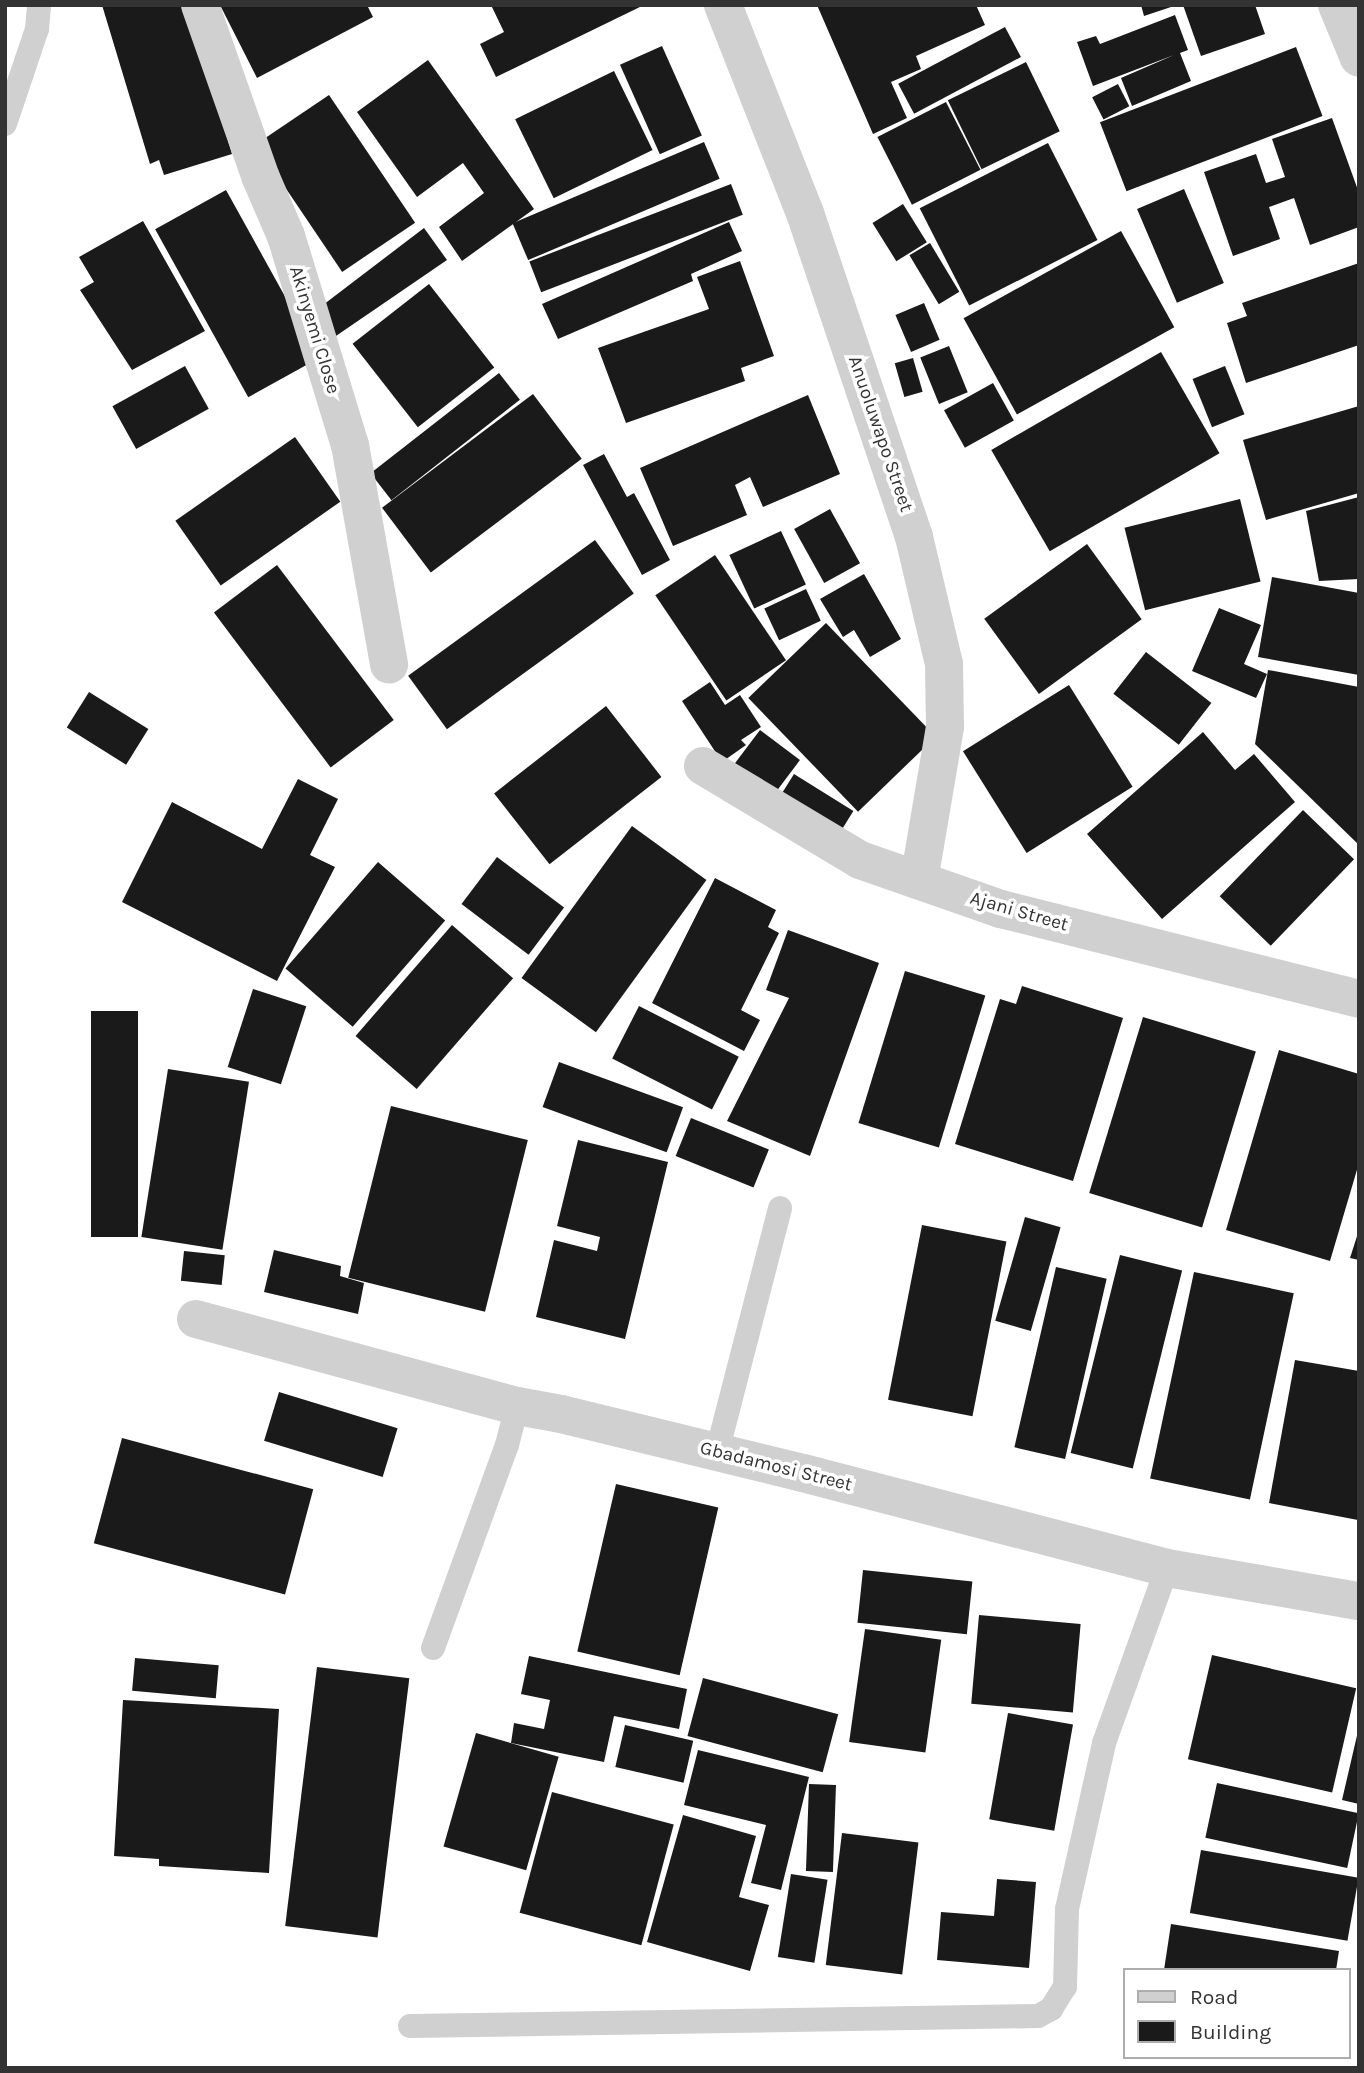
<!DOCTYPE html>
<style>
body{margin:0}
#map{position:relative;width:1364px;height:2073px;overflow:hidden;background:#fff;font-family:Karla,sans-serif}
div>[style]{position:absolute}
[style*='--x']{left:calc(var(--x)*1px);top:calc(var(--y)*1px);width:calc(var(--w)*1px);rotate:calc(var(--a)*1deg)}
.building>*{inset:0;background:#1a1a1a;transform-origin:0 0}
.service>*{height:24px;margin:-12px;padding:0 12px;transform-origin:12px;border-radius:12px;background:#d0d0d0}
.minor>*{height:38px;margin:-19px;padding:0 19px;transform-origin:19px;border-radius:19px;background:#d0d0d0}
span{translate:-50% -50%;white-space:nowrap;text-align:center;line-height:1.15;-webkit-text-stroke:7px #fff;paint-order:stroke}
.street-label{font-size:19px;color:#333}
.frame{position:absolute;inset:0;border:7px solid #333;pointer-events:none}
.legend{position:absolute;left:1123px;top:1968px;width:228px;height:91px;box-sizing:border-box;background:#fff;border:2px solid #adadad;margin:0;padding:9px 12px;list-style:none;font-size:21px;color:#333}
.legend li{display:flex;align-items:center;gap:14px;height:35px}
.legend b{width:35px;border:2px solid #adadad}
</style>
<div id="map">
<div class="building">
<div style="clip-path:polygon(102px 5px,188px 5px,232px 154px,164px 175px,159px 160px,150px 164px)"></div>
<div style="clip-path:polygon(220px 5px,367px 5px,373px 17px,257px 78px)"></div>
<div style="clip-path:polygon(491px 5px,644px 5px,496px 77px,480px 44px,504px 32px)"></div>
<div style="clip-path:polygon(817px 5px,976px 5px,985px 25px,916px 56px,921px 69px,891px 82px,907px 118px,873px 134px)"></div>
<div style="clip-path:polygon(1141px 5px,1174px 5px,1174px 6px,1144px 16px)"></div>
<div style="clip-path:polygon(1183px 5px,1255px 5px,1265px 34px,1201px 56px)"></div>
<div style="clip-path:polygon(1175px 15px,1188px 50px,1180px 53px,1191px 81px,1132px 106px,1121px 78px,1174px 55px,1093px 86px,1077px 42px,1096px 36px,1100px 44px)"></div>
<div style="left:1005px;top:27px;width:34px;height:121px;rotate:62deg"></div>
<div style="left:662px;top:46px;width:98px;height:46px;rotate:66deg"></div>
<div style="left:1296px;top:47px;width:74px;height:210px;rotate:69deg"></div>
<div style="clip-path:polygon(428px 60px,534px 209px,462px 261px,439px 227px,484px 193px,463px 163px,417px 197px,357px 112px)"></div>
<div style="left:1026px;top:62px;width:77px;height:87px;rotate:64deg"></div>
<div style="left:614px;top:71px;width:88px;height:110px;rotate:64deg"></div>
<div style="left:1118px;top:84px;width:25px;height:29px;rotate:63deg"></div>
<div style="left:329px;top:95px;width:154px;height:88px;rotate:56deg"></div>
<div style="left:946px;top:102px;width:76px;height:77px;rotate:63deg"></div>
<div style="clip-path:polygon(1332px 118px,1359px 193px,1359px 227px,1310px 245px,1294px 198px,1269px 207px,1280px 239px,1233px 256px,1204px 172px,1256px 154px,1266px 183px,1285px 177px,1272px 139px)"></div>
<div style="left:704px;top:142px;width:40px;height:208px;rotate:67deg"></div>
<div style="left:1048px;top:143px;width:109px;height:144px;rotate:63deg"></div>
<div style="left:731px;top:184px;width:33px;height:216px;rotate:69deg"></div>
<div style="left:1184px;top:189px;width:102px;height:51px;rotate:67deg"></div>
<div style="left:226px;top:190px;width:192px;height:81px;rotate:61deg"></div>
<div style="left:903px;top:204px;width:45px;height:36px;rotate:58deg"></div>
<div style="clip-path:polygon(143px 221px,205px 331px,132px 370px,80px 290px,94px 282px,79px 257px)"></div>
<div style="clip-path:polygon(729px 222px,742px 251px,691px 274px,693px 281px,558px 339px,542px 304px)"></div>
<div style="clip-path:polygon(424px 228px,447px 260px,333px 338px,319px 308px)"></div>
<div style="left:1121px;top:231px;width:110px;height:180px;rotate:61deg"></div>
<div style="left:930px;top:243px;width:57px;height:24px;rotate:59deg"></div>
<div style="clip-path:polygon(740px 261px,774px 356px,741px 368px,745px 381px,626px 423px,598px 348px,709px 309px,697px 277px)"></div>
<div style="clip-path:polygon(1359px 263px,1359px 345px,1246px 383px,1227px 323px,1247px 316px,1242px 303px)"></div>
<div style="left:429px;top:284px;width:106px;height:97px;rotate:52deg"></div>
<div style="left:924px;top:303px;width:40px;height:31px;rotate:67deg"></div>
<div style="left:949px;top:346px;width:50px;height:31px;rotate:68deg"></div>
<div style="left:1161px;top:352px;width:117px;height:196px;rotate:60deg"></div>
<div style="left:913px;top:358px;width:35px;height:19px;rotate:74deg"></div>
<div style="left:185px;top:366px;width:49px;height:83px;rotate:61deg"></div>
<div style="left:1225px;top:366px;width:52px;height:35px;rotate:68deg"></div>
<div style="left:499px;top:373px;width:34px;height:163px;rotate:52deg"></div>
<div style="left:993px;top:383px;width:43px;height:56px;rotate:61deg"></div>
<div style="left:533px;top:394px;width:81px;height:189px;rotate:53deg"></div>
<div style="clip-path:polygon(808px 395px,840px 474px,763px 507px,750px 477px,735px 485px,747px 515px,673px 546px,640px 468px)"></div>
<div style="clip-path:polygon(1359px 406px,1359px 493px,1266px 520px,1243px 440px)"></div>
<div style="left:295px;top:437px;width:79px;height:146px;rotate:55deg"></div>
<div style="clip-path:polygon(604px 454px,627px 497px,634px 493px,670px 560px,642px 575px,583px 465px)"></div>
<div style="clip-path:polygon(1359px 497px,1359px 579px,1319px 581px,1306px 511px)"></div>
<div style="left:1240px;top:499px;width:85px;height:119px;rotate:76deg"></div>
<div style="left:830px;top:509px;width:62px;height:41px;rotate:61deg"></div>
<div style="left:781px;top:531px;width:59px;height:57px;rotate:65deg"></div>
<div style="left:595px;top:540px;width:66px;height:231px;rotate:54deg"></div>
<div style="left:1087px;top:544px;width:93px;height:127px;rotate:54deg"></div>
<div style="left:715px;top:555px;width:127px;height:72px;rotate:56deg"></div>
<div style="left:277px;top:565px;width:194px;height:79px;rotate:53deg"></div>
<div style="clip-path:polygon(864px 574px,901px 639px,870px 657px,854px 630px,843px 637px,820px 599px)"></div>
<div style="clip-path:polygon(1272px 577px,1359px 593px,1359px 675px,1258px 657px)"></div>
<div style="left:806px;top:589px;width:35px;height:46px;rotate:65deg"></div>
<div style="clip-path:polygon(1219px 608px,1261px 625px,1244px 664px,1267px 674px,1256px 698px,1192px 671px)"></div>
<div style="left:826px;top:623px;width:158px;height:108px;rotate:46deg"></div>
<div style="left:1146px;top:652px;width:83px;height:53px;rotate:38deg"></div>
<div style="clip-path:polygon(1268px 670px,1359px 687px,1359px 845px,1255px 744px)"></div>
<div style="clip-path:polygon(710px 682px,725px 705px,740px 695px,761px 727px,741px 740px,746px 745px,722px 762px,682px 701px)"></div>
<div style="left:1069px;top:685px;width:120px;height:125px;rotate:58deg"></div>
<div style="left:89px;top:692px;width:70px;height:42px;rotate:32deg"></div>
<div style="left:606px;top:706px;width:90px;height:142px;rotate:52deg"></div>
<div style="left:760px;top:730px;width:50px;height:43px;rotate:37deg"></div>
<div style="clip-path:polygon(1203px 732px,1235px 770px,1254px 754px,1295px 802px,1162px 919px,1087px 834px)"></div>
<div style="left:794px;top:774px;width:70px;height:31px;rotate:32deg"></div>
<div style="clip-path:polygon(298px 779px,338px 799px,310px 855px,335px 867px,277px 981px,122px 902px,172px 802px,262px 849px)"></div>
<div style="left:1303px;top:810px;width:71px;height:120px;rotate:44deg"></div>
<div style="left:632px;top:826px;width:92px;height:188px;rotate:36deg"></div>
<div style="left:497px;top:857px;width:84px;height:59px;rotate:37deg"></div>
<div style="left:378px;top:862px;width:89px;height:141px;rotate:41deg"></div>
<div style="clip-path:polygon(715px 878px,776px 910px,768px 927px,779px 933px,741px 1010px,760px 1020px,744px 1051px,652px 1003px)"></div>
<div style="left:452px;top:925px;width:81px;height:147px;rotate:41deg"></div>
<div style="clip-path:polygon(788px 930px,879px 963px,810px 1156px,727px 1121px,789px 998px,766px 990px)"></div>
<div style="left:905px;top:971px;width:84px;height:159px;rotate:17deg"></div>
<div style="clip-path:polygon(1022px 986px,1123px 1018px,1073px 1181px,955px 1144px,1000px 999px,1016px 1004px)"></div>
<div style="left:253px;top:989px;width:56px;height:82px;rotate:18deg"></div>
<div style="left:639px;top:1006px;width:112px;height:59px;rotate:27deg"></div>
<div style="left:91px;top:1011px;width:47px;height:226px"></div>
<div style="left:1143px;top:1017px;width:118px;height:184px;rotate:17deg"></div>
<div style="clip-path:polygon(1279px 1050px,1359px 1074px,1359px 1163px,1330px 1261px,1226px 1230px)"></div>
<div style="left:559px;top:1062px;width:132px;height:48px;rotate:20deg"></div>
<div style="left:168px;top:1069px;width:82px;height:170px;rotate:9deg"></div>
<div style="left:391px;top:1106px;width:141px;height:177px;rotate:14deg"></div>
<div style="left:691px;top:1118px;width:84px;height:41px;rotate:22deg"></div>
<div style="clip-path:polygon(578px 1140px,668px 1162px,625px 1339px,536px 1317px,554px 1240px,597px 1251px,600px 1237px,557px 1226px)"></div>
<div style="left:1025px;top:1217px;width:37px;height:108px;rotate:16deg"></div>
<div style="left:922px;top:1225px;width:86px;height:178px;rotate:11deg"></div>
<div style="clip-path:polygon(1359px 1230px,1359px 1260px,1350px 1258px)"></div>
<div style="clip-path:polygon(274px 1250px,341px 1266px,340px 1276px,364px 1283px,358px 1314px,264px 1292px)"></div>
<div style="left:184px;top:1251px;width:41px;height:30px;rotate:6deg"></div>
<div style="left:1120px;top:1255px;width:64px;height:204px;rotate:14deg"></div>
<div style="left:1056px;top:1267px;width:52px;height:185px;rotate:13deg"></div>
<div style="left:1194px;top:1272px;width:102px;height:211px;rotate:12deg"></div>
<div style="clip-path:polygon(1295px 1360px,1359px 1371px,1358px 1520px,1269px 1503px)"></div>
<div style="left:279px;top:1392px;width:124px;height:51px;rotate:17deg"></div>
<div style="left:122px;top:1438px;width:198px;height:109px;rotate:15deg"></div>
<div style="left:616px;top:1484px;width:105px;height:172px;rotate:13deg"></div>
<div style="left:863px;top:1570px;width:110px;height:53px;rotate:6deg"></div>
<div style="left:979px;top:1615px;width:102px;height:89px;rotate:5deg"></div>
<div style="left:865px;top:1629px;width:77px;height:114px;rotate:8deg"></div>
<div style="left:1212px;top:1655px;width:148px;height:107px;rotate:13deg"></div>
<div style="clip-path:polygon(529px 1656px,687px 1689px,679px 1729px,614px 1716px,604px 1762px,511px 1743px,514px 1723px,544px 1729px,550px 1700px,521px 1694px)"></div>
<div style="left:135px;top:1658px;width:84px;height:33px;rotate:5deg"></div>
<div style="left:317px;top:1667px;width:93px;height:261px;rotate:7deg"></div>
<div style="left:703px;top:1678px;width:140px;height:60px;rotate:15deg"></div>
<div style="clip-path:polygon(123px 1700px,279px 1709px,269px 1873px,159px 1866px,159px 1859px,114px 1856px)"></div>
<div style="left:1008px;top:1713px;width:66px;height:108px;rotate:10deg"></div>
<div style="left:625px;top:1725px;width:70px;height:43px;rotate:13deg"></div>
<div style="clip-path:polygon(1359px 1727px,1359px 1804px,1342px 1800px)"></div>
<div style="left:476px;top:1733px;width:86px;height:118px;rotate:16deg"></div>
<div style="clip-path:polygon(698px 1750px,809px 1777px,781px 1890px,751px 1883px,766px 1825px,684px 1805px)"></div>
<div style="left:1217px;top:1783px;width:145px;height:56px;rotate:12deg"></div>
<div style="left:809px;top:1784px;width:27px;height:87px;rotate:2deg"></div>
<div style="left:552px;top:1792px;width:126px;height:125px;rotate:15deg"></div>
<div style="clip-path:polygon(683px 1815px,756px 1836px,739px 1897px,769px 1905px,750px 1971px,647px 1942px)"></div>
<div style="left:842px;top:1833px;width:77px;height:133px;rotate:7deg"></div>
<div style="left:1201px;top:1850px;width:160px;height:64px;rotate:10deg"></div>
<div style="left:791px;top:1874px;width:37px;height:84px;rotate:9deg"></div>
<div style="clip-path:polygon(997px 1879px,1036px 1882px,1029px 1968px,937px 1960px,941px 1912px,994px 1916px)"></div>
<div style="clip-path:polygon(1171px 1924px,1339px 1951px,1336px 1970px,1164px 1970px)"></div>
</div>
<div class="service">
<div style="--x:5;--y:124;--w:100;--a:-71.4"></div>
<div style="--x:37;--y:29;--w:24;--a:-85"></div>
<div style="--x:717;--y:1452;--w:252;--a:-75.5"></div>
<div style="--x:433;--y:1648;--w:216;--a:-70"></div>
<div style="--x:507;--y:1445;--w:40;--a:-75.6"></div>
<div style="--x:410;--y:2026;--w:628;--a:-0.91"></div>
<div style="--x:1038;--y:2016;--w:15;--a:-28"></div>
<div style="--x:1051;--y:2009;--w:26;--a:-58"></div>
<div style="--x:1065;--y:1987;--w:78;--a:-88.5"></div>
<div style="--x:1067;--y:1909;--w:170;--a:-77.4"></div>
<div style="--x:1104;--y:1743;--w:186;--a:-70.2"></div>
</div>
<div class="minor">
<div style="--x:200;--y:5;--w:183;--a:70.6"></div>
<div style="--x:261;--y:178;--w:63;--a:66.7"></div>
<div style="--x:286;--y:236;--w:219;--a:73"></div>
<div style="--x:350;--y:445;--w:223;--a:79.9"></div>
<div style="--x:723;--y:5;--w:224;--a:68.5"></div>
<div style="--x:805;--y:213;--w:342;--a:71.4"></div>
<div style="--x:914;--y:537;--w:130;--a:76.7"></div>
<div style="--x:944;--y:664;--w:63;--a:89.1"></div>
<div style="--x:945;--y:727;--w:155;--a:99.6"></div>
<div style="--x:1337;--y:5;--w:57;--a:67.5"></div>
<div style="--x:703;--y:766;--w:183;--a:30.9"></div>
<div style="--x:860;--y:860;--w:149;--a:19.2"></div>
<div style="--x:1001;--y:909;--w:369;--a:14.1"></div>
<div style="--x:196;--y:1319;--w:333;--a:15.2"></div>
<div style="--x:517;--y:1406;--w:45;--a:10.3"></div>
<div style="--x:561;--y:1414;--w:249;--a:13.7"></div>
<div style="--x:803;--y:1473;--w:376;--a:14.6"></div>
<div style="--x:1167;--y:1568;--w:195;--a:9.8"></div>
</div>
<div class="street-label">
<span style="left:314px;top:330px;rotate:73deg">Akinyemi Close</span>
<span style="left:880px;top:434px;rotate:71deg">Anuoluwapo Street</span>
<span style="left:1019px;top:912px;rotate:16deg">Ajani Street</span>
<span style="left:776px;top:1467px;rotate:14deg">Gbadamosi Street</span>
</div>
<div class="frame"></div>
<ul class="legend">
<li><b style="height:9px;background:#d0d0d0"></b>Road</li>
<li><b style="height:19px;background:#1a1a1a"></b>Building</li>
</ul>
</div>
